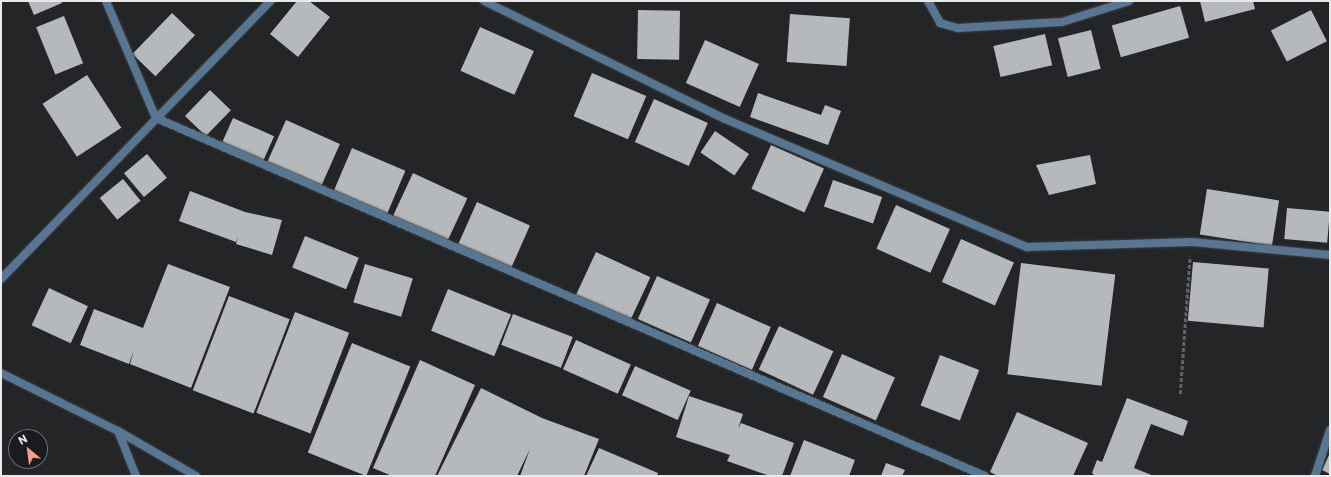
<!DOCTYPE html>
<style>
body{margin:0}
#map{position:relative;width:1331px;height:477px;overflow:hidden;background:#232527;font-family:Commissioner,sans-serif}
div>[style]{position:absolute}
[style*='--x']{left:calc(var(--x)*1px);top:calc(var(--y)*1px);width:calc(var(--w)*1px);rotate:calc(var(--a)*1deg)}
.building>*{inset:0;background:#b6b9bc;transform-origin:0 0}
.path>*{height:2.5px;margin-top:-1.25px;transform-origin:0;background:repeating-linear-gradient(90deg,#606264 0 4px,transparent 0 6px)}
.roads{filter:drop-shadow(0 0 1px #3e4042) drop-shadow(0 0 1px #3e4042)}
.lane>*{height:8px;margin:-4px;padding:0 4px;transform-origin:4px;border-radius:4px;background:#587591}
.street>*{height:8px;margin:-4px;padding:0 4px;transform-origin:4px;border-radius:4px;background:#587591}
span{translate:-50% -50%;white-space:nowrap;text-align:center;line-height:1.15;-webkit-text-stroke:4px #191b1e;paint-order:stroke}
.frame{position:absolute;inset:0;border:2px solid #e7e9ea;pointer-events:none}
.north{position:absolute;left:8px;top:429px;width:40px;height:40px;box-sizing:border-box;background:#191b1e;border:1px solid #6b6d70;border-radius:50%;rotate:331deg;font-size:11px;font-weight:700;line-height:16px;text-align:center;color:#e7e9ea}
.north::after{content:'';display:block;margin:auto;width:14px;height:18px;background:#f39f85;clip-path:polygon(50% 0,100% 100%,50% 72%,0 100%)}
</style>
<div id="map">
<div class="building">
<div style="clip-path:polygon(28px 1px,61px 1px,62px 3px,34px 15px)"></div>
<div style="clip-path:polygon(297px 1px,309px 1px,330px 17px,298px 57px,270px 34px)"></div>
<div style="clip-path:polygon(1200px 1px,1253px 1px,1255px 9px,1205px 22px)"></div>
<div style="left:1180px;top:6px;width:33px;height:71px;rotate:74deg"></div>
<div style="left:638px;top:10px;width:42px;height:49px;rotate:1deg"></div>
<div style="left:1311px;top:10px;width:35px;height:45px;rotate:63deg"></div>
<div style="left:172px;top:13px;width:32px;height:57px;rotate:44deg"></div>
<div style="left:790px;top:14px;width:60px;height:48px;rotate:4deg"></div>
<div style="left:64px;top:16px;width:51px;height:30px;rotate:68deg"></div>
<div style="left:480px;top:27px;width:59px;height:48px;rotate:24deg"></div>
<div style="left:1091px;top:30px;width:40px;height:34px;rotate:76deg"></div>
<div style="left:1045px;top:34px;width:32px;height:53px;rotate:77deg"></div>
<div style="left:705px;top:40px;width:59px;height:47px;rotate:24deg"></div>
<div style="left:592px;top:73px;width:59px;height:47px;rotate:23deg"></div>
<div style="left:87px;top:75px;width:63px;height:53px;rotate:57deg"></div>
<div style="left:210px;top:90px;width:29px;height:36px;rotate:44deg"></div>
<div style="clip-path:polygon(758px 93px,821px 115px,825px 105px,841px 111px,828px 145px,750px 117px)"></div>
<div style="left:654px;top:99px;width:59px;height:47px;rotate:24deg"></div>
<div style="left:233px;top:118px;width:45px;height:29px;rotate:24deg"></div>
<div style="left:286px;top:120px;width:59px;height:47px;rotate:24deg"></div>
<div style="left:715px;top:131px;width:41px;height:26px;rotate:34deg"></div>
<div style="left:771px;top:145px;width:58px;height:48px;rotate:24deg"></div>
<div style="left:352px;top:148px;width:58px;height:47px;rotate:23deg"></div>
<div style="left:147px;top:154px;width:31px;height:30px;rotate:50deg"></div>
<div style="clip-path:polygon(1090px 155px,1096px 184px,1049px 195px,1036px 165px)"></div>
<div style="left:413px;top:173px;width:60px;height:48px;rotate:25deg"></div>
<div style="left:123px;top:179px;width:28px;height:30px;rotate:51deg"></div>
<div style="left:833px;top:180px;width:52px;height:28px;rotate:19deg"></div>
<div style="left:1207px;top:189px;width:73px;height:46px;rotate:9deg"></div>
<div style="clip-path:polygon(190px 191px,245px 212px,282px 220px,272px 255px,236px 244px,238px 237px,236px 242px,179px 221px)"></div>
<div style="left:477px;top:202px;width:58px;height:47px;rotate:24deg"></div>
<div style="left:896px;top:205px;width:59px;height:48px;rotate:24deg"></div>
<div style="left:1287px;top:208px;width:43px;height:31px;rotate:5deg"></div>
<div style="left:305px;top:236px;width:58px;height:34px;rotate:22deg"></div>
<div style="left:961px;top:239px;width:58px;height:47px;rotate:24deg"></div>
<div style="left:596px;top:252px;width:60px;height:48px;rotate:25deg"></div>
<div style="left:1193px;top:262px;width:76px;height:59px;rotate:5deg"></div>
<div style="left:1021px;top:263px;width:95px;height:112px;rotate:7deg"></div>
<div style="clip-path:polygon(168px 264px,230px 287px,191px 388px,130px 364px,134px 350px,129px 364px,80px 345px,94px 309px,143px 328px)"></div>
<div style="left:365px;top:264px;width:50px;height:40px;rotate:17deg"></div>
<div style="left:657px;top:276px;width:58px;height:47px;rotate:24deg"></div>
<div style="left:49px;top:288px;width:43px;height:41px;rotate:25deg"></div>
<div style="left:448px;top:289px;width:68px;height:45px;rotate:22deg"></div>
<div style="left:229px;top:296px;width:65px;height:101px;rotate:21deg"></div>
<div style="left:717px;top:303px;width:59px;height:47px;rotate:24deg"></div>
<div style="left:295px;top:312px;width:58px;height:108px;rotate:21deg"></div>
<div style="left:513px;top:314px;width:64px;height:33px;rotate:21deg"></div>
<div style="left:779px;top:326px;width:60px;height:48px;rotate:25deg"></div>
<div style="left:576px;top:340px;width:60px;height:32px;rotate:24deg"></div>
<div style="left:352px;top:343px;width:63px;height:118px;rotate:22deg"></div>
<div style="left:842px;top:354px;width:58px;height:47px;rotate:24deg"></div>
<div style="left:940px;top:355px;width:42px;height:54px;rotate:21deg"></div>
<div style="clip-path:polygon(420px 360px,475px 385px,435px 476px,392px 476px,373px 468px)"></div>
<div style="left:635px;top:366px;width:61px;height:32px;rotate:24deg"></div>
<div style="clip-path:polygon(481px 388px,542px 418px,599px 439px,584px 476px,520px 476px,530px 449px,517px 476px,437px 476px)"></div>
<div style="clip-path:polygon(689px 396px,743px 414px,738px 429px,741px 423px,794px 443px,782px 476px,770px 476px,727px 461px,730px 455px,676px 437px)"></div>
<div style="clip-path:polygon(1127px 398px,1188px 421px,1183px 436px,1151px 424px,1134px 468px,1154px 476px,1095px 476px,1092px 473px,1097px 460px,1102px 462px)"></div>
<div style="clip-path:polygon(1017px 412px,1088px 443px,1073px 476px,998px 476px,990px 472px)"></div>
<div style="clip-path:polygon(804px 440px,855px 460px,849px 476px,790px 476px)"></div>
<div style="clip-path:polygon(599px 448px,658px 473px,657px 476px,586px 476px)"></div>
<div style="clip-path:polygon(1330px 453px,1330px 474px,1322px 470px)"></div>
<div style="clip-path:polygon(886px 463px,905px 470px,902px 476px,881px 476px)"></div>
</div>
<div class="path">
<div style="--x:1180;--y:394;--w:138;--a:-85.9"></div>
</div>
<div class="roads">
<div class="lane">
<div style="--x:1315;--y:476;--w:48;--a:-71.9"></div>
</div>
<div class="street">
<div style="--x:106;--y:1;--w:127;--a:66.9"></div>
<div style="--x:156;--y:118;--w:903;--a:23.36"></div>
<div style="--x:484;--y:1;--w:268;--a:26.1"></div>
<div style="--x:725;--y:119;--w:328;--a:23"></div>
<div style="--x:1027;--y:247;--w:165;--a:-1.7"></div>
<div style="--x:1192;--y:242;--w:139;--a:5.4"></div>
<div style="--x:928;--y:1;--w:25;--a:61"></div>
<div style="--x:940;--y:23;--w:19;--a:16"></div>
<div style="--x:958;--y:28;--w:104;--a:-3.3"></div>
<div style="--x:1062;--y:22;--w:70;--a:-17.4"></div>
<div style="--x:1;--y:279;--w:387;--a:-45.9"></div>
<div style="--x:1;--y:373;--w:131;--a:26.4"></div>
<div style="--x:118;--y:431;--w:48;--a:68.2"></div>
<div style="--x:118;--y:431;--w:90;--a:30"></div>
</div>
</div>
<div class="frame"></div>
<div class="north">N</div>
</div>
